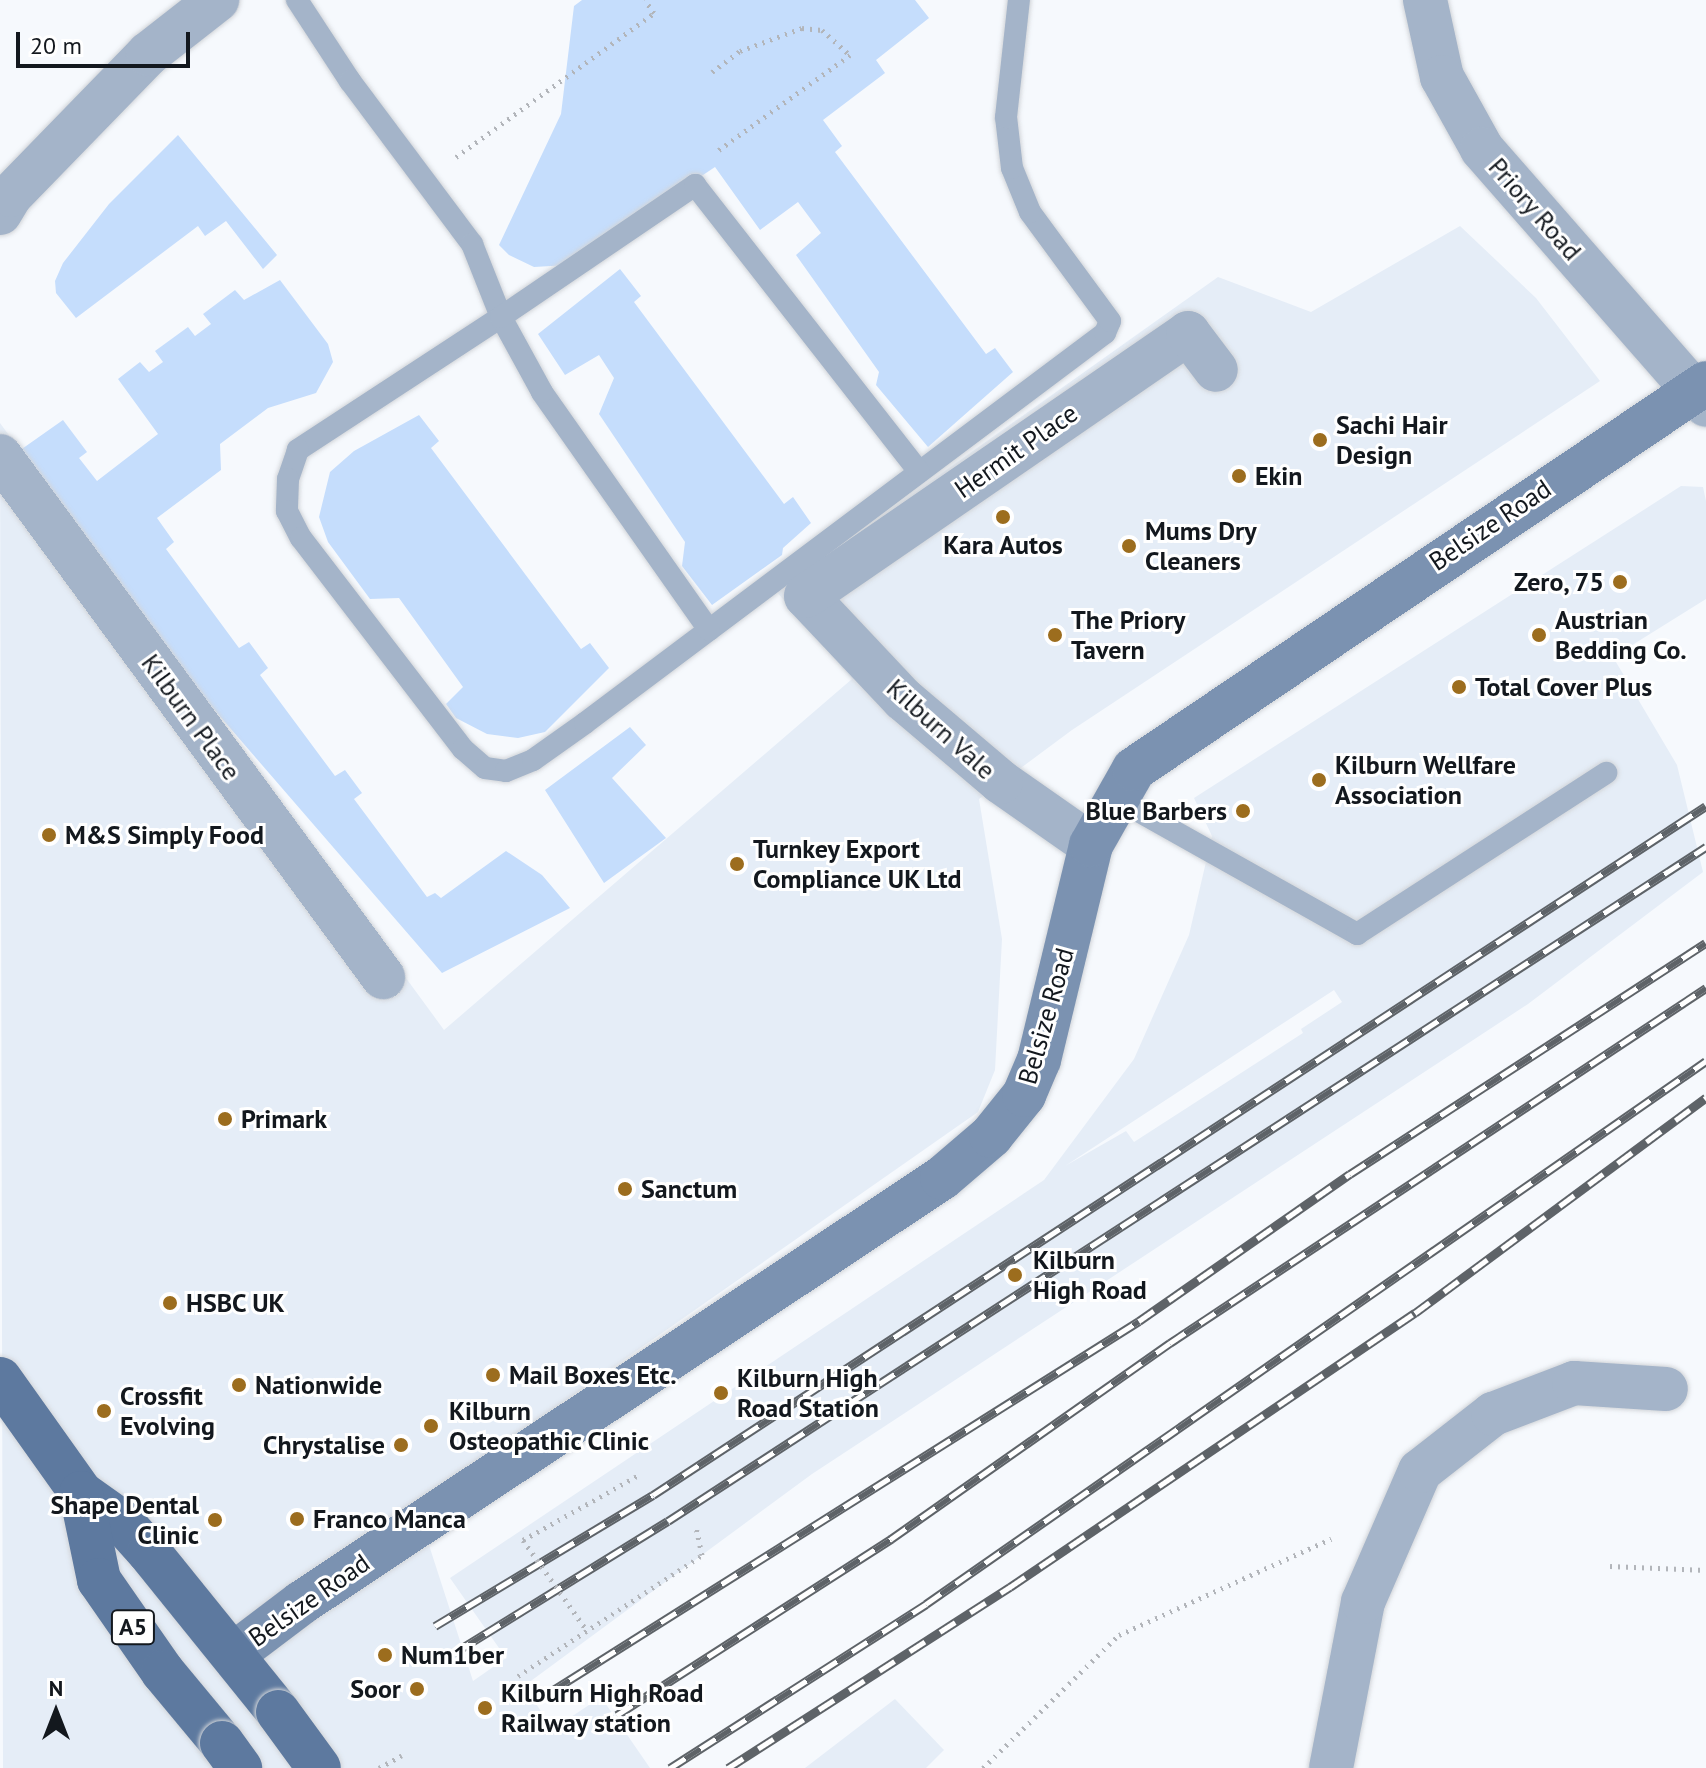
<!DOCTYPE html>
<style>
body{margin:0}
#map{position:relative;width:1706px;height:1768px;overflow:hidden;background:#f6f9fd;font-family:"PT Sans",sans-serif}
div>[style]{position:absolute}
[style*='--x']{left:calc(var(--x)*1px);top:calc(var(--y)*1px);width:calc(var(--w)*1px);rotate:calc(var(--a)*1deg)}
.built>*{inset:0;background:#e5edf7}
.green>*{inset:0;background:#c5ddfc}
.path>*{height:5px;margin-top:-2.5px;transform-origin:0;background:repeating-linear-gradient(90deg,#b2b5ba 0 2px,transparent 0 8px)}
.roads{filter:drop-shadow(0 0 2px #d2d5d9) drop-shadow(0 0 2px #d2d5d9)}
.service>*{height:22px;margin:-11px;padding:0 11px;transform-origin:11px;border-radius:11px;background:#a4b4c9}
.minor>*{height:44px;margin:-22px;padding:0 22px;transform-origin:22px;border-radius:22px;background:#a4b4c9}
.tertiary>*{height:44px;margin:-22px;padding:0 22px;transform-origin:22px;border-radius:22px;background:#a4b4c9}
.secondary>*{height:44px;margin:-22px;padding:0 22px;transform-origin:22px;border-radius:22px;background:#7b92b1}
.primary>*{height:44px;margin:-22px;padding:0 22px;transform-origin:22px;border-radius:22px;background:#5d799f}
.rail>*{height:9px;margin-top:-4.5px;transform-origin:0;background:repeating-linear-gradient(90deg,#fff 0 18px,#5e6368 0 36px);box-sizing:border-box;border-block:2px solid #5e6368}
.path-bridge>*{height:5px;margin-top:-2.5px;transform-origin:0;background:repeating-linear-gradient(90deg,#b2b5ba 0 2px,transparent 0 8px)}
.bridges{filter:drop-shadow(0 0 2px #d2d5d9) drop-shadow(0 0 2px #d2d5d9)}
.primary-bridge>*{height:44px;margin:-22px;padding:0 22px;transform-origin:22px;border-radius:22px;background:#5d799f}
.dots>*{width:22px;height:22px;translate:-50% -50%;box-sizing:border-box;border:4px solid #fff;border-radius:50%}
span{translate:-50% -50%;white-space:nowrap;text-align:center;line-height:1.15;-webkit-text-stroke:6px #fff;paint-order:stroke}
.shield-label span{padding:2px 6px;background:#fff;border:2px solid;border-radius:6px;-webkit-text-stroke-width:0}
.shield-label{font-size:24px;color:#13181e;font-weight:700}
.street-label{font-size:26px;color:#13181e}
.poi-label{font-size:26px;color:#13181e;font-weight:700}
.left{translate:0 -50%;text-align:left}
.right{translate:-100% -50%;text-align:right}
.north{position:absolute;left:16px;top:1672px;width:80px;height:80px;-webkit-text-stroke:6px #fff;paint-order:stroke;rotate:0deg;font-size:22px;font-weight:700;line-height:32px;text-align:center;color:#13181e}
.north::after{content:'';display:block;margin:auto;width:28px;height:36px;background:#13181e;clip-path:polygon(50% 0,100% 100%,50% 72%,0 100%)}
.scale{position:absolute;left:16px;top:32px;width:174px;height:36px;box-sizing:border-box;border:4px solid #13181e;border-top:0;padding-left:10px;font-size:24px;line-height:28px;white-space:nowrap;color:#13181e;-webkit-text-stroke:6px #fff;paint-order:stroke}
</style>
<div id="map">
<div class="built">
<div style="clip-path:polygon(evenodd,1460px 226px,1536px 298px,1600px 381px,1072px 730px,979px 799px,1002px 939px,995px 1070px,978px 1112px,416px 1505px,473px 1681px,506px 1658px,450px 1578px,1044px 1180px,1134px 1059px,1189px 935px,1212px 836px,1194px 798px,1681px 486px,1703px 487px,1706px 501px,1706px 599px,1613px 657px,1677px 765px,1703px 872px,1528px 1004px,812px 1474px,524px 1686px,553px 1729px,601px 1697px,650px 1768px,3px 1768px,0 423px,444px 1030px,852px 679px,776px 591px,1218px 277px,1311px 312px,1460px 226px,1334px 990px,1342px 1002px,1301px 1029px,1303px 1033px,1134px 1142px,1126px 1131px,1065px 1166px,1334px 990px)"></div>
<div style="clip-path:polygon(895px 1699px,944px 1750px,926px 1768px,805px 1768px)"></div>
</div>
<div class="green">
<div style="clip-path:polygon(582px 0,915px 0,929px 18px,876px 60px,885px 73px,823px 120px,842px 146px,835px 152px,986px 354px,995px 348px,1013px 372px,928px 447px,876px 385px,879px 372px,796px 255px,821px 233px,798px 202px,760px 230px,715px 167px,568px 265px,534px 267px,509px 255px,499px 245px,561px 114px,574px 6px)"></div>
<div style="clip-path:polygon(178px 135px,277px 255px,263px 269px,226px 221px,205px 236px,198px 226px,76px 318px,56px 293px,55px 281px,63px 263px,109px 204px)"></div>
<div style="clip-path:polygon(620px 269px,641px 296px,634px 302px,784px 504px,793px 497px,811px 523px,783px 548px,782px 555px,712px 605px,682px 566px,685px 542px,599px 414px,614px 378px,599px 355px,565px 375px,538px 334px)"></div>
<div style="clip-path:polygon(280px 280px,328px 344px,333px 362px,316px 393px,268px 408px,220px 444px,221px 470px,157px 518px,174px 542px,166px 549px,239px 648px,249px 642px,268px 668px,260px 675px,335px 776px,345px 770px,362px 793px,354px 799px,427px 897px,435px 893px,441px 898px,506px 851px,542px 875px,570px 908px,442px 973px,12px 476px,19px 451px,63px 420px,87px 452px,79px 458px,97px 481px,158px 434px,118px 379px,140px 362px,149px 372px,163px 362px,155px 351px,188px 327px,195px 336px,211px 324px,203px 314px,235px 290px,244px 300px)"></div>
<div style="clip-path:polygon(419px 415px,439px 441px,431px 448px,581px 649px,590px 643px,609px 668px,545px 732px,518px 738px,487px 734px,456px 718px,446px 704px,463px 687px,399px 598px,370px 599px,328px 542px,319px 517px,330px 472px,354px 451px)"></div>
<div style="clip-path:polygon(630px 727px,646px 745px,612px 778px,666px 838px,604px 883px,545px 790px)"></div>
</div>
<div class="path">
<div style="--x:712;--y:72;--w:35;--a:-37"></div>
<div style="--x:740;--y:51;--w:66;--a:-20.4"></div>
<div style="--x:802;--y:28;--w:20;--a:6"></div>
<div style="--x:822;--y:30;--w:38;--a:42"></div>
<div style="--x:850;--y:55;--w:165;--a:144.1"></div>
<div style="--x:456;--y:157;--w:245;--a:-36"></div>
<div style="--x:654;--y:13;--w:16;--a:-125"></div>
<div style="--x:523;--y:1540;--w:133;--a:-29.3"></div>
<div style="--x:1610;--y:1566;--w:96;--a:2.4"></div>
<div style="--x:518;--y:1676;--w:220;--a:-33.3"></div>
<div style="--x:702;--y:1555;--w:29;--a:-102"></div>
<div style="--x:379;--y:1768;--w:26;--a:-29"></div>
<div style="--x:983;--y:1768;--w:190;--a:-44.4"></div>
<div style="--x:1119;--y:1635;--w:233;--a:-24.4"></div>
</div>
<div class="roads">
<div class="service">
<div style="--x:297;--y:0;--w:97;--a:56.8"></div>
<div style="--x:350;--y:81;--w:204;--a:53.2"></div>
<div style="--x:472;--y:244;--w:79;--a:68.3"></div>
<div style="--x:501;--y:317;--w:243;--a:146.8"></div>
<div style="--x:298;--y:450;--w:31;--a:109"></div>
<div style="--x:288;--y:479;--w:32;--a:92"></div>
<div style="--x:287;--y:511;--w:30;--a:63"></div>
<div style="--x:301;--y:538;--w:266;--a:52.5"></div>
<div style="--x:463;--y:749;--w:29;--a:41"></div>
<div style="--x:485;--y:768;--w:21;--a:8"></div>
<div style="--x:506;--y:771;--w:29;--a:-22"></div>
<div style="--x:533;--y:760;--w:64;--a:-35.4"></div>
<div style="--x:585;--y:723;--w:650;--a:-36.87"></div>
<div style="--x:1105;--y:333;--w:13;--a:-67"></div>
<div style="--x:1110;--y:321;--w:135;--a:-126.3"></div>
<div style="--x:1030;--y:212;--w:48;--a:-112.2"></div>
<div style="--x:1012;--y:168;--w:51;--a:-96.7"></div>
<div style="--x:1006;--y:117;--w:118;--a:-83.7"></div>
<div style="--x:709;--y:630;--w:291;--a:-125.1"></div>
<div style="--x:542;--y:392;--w:85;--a:-118.7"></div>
<div style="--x:501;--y:317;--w:235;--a:-34.2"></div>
<div style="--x:695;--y:185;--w:364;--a:52"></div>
<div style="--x:1115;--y:798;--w:278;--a:29.3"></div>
<div style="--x:1357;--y:934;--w:297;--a:-32.9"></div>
</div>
<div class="minor">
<div style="--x:0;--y:213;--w:21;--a:-59"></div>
<div style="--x:11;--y:195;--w:197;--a:-45.8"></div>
<div style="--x:148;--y:54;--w:88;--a:-38"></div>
<div style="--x:0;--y:456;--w:647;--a:53.68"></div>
<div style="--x:1091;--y:845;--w:110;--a:-145"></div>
<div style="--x:1001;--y:782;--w:128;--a:-139.7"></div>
<div style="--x:903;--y:699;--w:141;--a:-133.3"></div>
<div style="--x:806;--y:596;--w:464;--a:-34.5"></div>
<div style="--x:1188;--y:333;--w:46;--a:52.9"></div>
<div style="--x:1331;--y:1768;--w:169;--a:-79.1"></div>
<div style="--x:1363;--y:1602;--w:143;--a:-66.5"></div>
<div style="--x:1420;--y:1471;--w:93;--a:-38"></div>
<div style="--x:1493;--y:1414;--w:87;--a:-20.9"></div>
<div style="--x:1574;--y:1383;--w:92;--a:3.7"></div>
</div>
<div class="tertiary">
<div style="--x:1425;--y:0;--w:79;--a:77.6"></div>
<div style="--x:1442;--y:77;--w:82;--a:60.9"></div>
<div style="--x:1482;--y:149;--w:340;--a:48.8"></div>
</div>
<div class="secondary">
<div style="--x:235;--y:1653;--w:83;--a:-37.1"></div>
<div style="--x:301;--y:1603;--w:769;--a:-33.55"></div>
<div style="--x:942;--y:1178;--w:65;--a:-40.6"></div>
<div style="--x:991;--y:1136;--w:53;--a:-51.2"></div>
<div style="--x:1024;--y:1095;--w:38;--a:-67"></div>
<div style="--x:1039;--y:1060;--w:221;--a:-76.4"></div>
<div style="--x:1091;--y:845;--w:87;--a:-60.5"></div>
<div style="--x:1134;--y:769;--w:690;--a:-34.01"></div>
</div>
<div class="primary">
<div style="--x:0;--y:1379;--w:140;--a:54.6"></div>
<div style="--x:81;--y:1493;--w:50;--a:35.3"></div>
<div style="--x:122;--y:1522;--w:40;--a:48"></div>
<div style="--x:149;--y:1552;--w:206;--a:51.1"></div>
<div style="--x:81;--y:1493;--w:89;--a:78.3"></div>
<div style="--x:99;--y:1580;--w:112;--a:55.2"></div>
<div style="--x:163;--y:1672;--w:92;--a:50.3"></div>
</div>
</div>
<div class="rail">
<div style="--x:435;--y:1626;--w:254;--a:-31"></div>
<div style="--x:653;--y:1495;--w:1258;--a:-33.2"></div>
<div style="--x:454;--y:1653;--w:251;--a:-31.7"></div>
<div style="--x:668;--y:1521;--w:1238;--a:-33"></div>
<div style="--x:539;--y:1699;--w:709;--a:-32.21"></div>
<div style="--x:1139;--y:1321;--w:257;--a:-34.9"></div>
<div style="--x:1350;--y:1174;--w:424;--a:-33"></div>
<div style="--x:617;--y:1715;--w:326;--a:-32.7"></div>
<div style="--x:891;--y:1539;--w:341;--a:-35.1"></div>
<div style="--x:1170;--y:1343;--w:643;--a:-33.52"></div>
<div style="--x:670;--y:1768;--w:304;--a:-32.6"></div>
<div style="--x:926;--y:1604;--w:950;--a:-34.84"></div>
<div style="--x:728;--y:1768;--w:335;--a:-32.7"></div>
<div style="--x:1010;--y:1587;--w:489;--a:-34.1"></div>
<div style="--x:1415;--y:1313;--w:362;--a:-36.5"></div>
</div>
<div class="path-bridge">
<div style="--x:523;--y:1540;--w:108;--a:54.8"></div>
</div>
<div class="bridges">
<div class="primary-bridge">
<div style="--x:278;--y:1712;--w:69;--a:53.8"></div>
<div style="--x:222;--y:1743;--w:31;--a:54"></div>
</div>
</div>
<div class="dots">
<div style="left:1320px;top:440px;background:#9c6d1e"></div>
<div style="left:1239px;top:476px;background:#9c6d1e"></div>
<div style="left:1003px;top:517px;background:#9c6d1e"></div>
<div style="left:1129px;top:546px;background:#9c6d1e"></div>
<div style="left:1620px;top:582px;background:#9c6d1e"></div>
<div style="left:1055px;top:635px;background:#9c6d1e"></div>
<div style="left:1539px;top:635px;background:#9c6d1e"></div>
<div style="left:1459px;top:687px;background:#9c6d1e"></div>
<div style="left:1319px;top:780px;background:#9c6d1e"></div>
<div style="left:1243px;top:811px;background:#9c6d1e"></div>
<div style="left:49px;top:835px;background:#9c6d1e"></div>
<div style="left:737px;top:864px;background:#9c6d1e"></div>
<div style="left:225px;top:1119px;background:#9c6d1e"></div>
<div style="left:625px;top:1189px;background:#9c6d1e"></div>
<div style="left:1015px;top:1275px;background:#9c6d1e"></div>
<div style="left:170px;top:1303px;background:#9c6d1e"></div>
<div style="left:493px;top:1375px;background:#9c6d1e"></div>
<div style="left:239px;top:1385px;background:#9c6d1e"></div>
<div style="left:721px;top:1393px;background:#9c6d1e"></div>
<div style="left:104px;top:1411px;background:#9c6d1e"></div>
<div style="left:431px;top:1426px;background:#9c6d1e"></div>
<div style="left:401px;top:1445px;background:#9c6d1e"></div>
<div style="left:297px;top:1519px;background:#9c6d1e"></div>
<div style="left:215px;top:1520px;background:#9c6d1e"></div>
<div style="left:385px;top:1655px;background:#9c6d1e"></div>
<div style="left:417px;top:1689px;background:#9c6d1e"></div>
<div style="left:485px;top:1708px;background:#9c6d1e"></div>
</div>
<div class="shield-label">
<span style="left:133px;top:1627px">A5</span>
</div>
<div class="street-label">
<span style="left:1535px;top:209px;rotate:49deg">Priory Road</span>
<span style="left:1016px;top:451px;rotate:-35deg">Hermit Place</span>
<span style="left:1490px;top:525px;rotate:-34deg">Belsize Road</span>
<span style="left:191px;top:717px;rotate:54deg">Kilburn Place</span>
<span style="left:941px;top:729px;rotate:42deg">Kilburn Vale</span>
<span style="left:1046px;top:1016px;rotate:-74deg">Belsize Road</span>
<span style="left:309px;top:1600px;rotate:-35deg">Belsize Road</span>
</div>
<div class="poi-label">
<span class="left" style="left:1336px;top:440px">Sachi Hair<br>Design</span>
<span class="left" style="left:1255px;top:476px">Ekin</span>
<span class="left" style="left:1145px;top:546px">Mums Dry<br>Cleaners</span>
<span style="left:1003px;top:545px">Kara Autos</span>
<span class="right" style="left:1604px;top:582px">Zero, 75</span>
<span class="left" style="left:1071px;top:635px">The Priory<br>Tavern</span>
<span class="left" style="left:1555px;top:635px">Austrian<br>Bedding Co.</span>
<span class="left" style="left:1475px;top:687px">Total Cover Plus</span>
<span class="left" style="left:1335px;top:780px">Kilburn Wellfare<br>Association</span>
<span class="right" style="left:1227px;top:811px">Blue Barbers</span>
<span class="left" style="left:65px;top:835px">M&amp;S Simply Food</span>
<span class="left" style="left:753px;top:864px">Turnkey Export<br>Compliance UK Ltd</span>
<span class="left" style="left:241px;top:1119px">Primark</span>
<span class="left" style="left:641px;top:1189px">Sanctum</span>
<span class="left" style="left:1033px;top:1275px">Kilburn<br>High Road</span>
<span class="left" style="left:186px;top:1303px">HSBC UK</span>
<span class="left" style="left:509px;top:1375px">Mail Boxes Etc.</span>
<span class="left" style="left:737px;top:1393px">Kilburn High<br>Road Station</span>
<span class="left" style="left:255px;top:1385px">Nationwide</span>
<span class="left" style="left:120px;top:1411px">Crossfit<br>Evolving</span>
<span class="left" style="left:449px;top:1426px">Kilburn<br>Osteopathic Clinic</span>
<span class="right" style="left:385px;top:1445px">Chrystalise</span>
<span class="right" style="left:199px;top:1520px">Shape Dental<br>Clinic</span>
<span class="left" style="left:313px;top:1519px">Franco Manca</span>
<span class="left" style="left:401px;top:1655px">Num1ber</span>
<span class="right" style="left:401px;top:1689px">Soor</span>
<span class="left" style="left:501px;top:1708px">Kilburn High Road<br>Railway station</span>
</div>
<div class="north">N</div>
<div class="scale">20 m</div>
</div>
